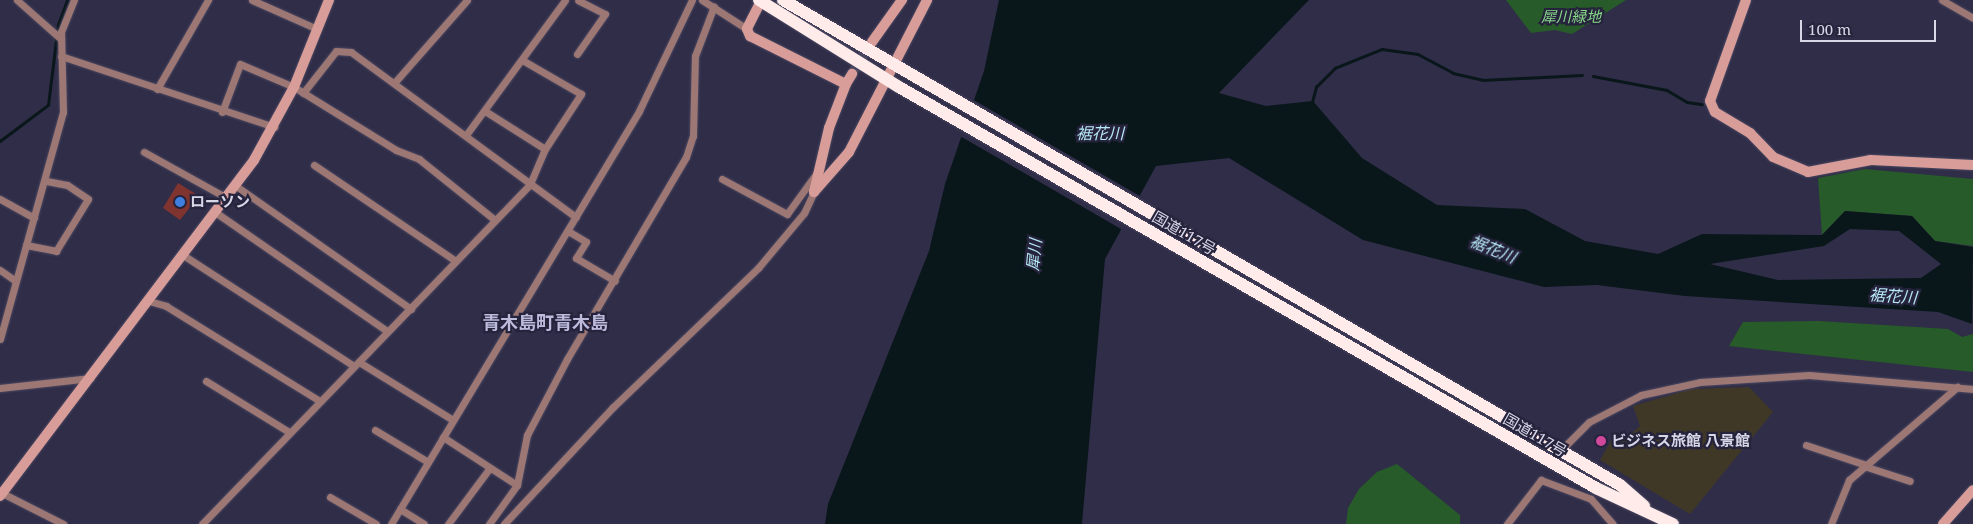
<!DOCTYPE html>
<meta charset="utf-8">
<style>
body{margin:0}
#map{position:relative;width:1973px;height:524px;overflow:hidden;background:#302d48;font-family:"Noto Serif","Noto Sans JP",serif}
div>[style]{position:absolute}
[style*='--x']{left:calc(var(--x)*1px);top:calc(var(--y)*1px);width:calc(var(--w)*1px);rotate:calc(var(--a)*1deg)}
.commercial>*{inset:0;background:#403827}
.green>*{inset:0;background:#275b29}
.water>*{inset:0;background:#09171b}
.pier>*{inset:0;background:#302d48;transform-origin:0 0}
.stream>*{height:2.5px;margin:-1.25px;padding:0 1.25px;transform-origin:1.25px;border-radius:1.25px;background:#09171b}
.building>*{inset:0;background:#7f3430}
.secondary-tunnel>*{height:10px;margin-top:-5px;transform-origin:0;background:repeating-linear-gradient(90deg,#494660 0 10px,transparent 0 15px)}
.roads{filter:drop-shadow(0 0 1px #4b4862) drop-shadow(0 0 1px #4b4862)}
.street>*{height:7px;margin:-3.5px;padding:0 3.5px;transform-origin:3.5px;border-radius:3.5px;background:#9c7773}
.secondary>*{height:10px;margin:-5px;padding:0 5px;transform-origin:5px;border-radius:5px;background:#d89d98}
.highway>*{height:12px;margin:-6px;padding:0 6px;transform-origin:6px;border-radius:6px;background:#ffecea}
.dots>*{width:14px;height:14px;translate:-50% -50%;box-sizing:border-box;border:2px solid #26233d;border-radius:50%}
span{translate:-50% -50%;white-space:nowrap;text-align:center;line-height:1.15;-webkit-text-stroke:4.5px #26233d;paint-order:stroke}
.park-label{font-size:15px;color:#87d788;font-style:italic}
.poi-label{font-size:15px;color:#d8d7e8;font-weight:700}
.left{translate:0 -50%;text-align:left}
.street-label{font-size:15px;color:#d8d7e8}
.water-label{font-size:16px;color:#b6e8f5;font-style:italic}
.quarter-label{font-size:18px;color:#bcbbdc;font-weight:700}
.scale{position:absolute;left:1800px;top:20px;width:136px;height:22px;box-sizing:border-box;border:2px solid #d8d7e8;border-top:0;padding-left:6px;font-size:15px;line-height:18px;white-space:nowrap;color:#d8d7e8;-webkit-text-stroke:4px #26233d;paint-order:stroke}
</style>
<div id="map">
<div class="commercial">
<div style="clip-path:polygon(1749px 387px,1773px 412px,1690px 514px,1600px 460px,1615px 434px,1624px 440px,1640px 426px,1633px 406px,1691px 389px)"></div>
</div>
<div class="green">
<div style="clip-path:polygon(1506px 0,1626px 0,1572px 34px,1555px 30px,1531px 33px)"></div>
<div style="clip-path:polygon(1865px 169px,1973px 179px,1973px 246px,1935px 241px,1912px 216px,1845px 211px,1822px 235px,1818px 178px)"></div>
<div style="clip-path:polygon(1819px 321px,1948px 329px,1962px 337px,1973px 334px,1973px 372px,1729px 346px,1743px 322px)"></div>
<div style="clip-path:polygon(1397px 464px,1460px 515px,1460px 524px,1346px 524px,1348px 508px,1359px 489px,1377px 472px)"></div>
</div>
<div class="water">
<div style="clip-path:polygon(evenodd,999px 0,1309px 0,1219px 93px,1266px 106px,1313px 101px,1362px 158px,1437px 205px,1525px 209px,1585px 241px,1658px 254px,1702px 234px,1822px 235px,1845px 211px,1912px 216px,1935px 241px,1973px 247px,1972px 324px,1938px 312px,1685px 296px,1597px 285px,1544px 287px,1363px 240px,1229px 158px,1156px 166px,1105px 259px,1082px 524px,825px 524px,828px 504px,929px 251px,945px 184px,984px 71px,999px 0,1850px 229px,1899px 231px,1941px 264px,1921px 278px,1778px 280px,1710px 264px,1824px 246px,1850px 229px)"></div>
</div>
<div class="pier">
<div style="left:972px;top:99px;width:196px;height:38px;rotate:30deg"></div>
</div>
<div class="stream">
<div style="--x:1593;--y:76;--w:75;--a:10.7"></div>
<div style="--x:1667;--y:90;--w:23;--a:31"></div>
<div style="--x:1687;--y:102;--w:15;--a:8"></div>
<div style="--x:1312;--y:102;--w:16;--a:-75"></div>
<div style="--x:1316;--y:87;--w:27;--a:-45"></div>
<div style="--x:1335;--y:68;--w:51;--a:-22"></div>
<div style="--x:1382;--y:49;--w:36;--a:8"></div>
<div style="--x:1418;--y:54;--w:40;--a:28"></div>
<div style="--x:1453;--y:73;--w:31;--a:13"></div>
<div style="--x:1483;--y:80;--w:99;--a:-2.9"></div>
<div style="--x:0;--y:141;--w:60;--a:-36.9"></div>
<div style="--x:48;--y:105;--w:81;--a:-82.9"></div>
<div style="--x:58;--y:25;--w:27;--a:-70"></div>
</div>
<div class="building">
<div style="clip-path:polygon(178px 183px,199px 196px,180px 220px,163px 208px)"></div>
</div>
<div class="secondary-tunnel">
<div style="--x:852;--y:74;--w:36;--a:-58"></div>
</div>
<div class="roads">
<div class="street">
<div style="--x:17;--y:0;--w:59;--a:41.6"></div>
<div style="--x:252;--y:0;--w:71;--a:24"></div>
<div style="--x:702;--y:0;--w:54;--a:32.8"></div>
<div style="--x:1942;--y:0;--w:36;--a:30"></div>
<div style="--x:577;--y:54;--w:49;--a:-55"></div>
<div style="--x:605;--y:14;--w:30;--a:-153"></div>
<div style="--x:61;--y:56;--w:225;--a:18.4"></div>
<div style="--x:395;--y:82;--w:109;--a:-48.7"></div>
<div style="--x:157;--y:89;--w:103;--a:-60.2"></div>
<div style="--x:303;--y:93;--w:53;--a:-51.8"></div>
<div style="--x:336;--y:51;--w:15;--a:4"></div>
<div style="--x:351;--y:52;--w:279;--a:36.3"></div>
<div style="--x:485;--y:111;--w:71;--a:32.3"></div>
<div style="--x:222;--y:112;--w:51;--a:-69.4"></div>
<div style="--x:240;--y:64;--w:59;--a:23.1"></div>
<div style="--x:294;--y:87;--w:120;--a:31.7"></div>
<div style="--x:396;--y:150;--w:25;--a:21"></div>
<div style="--x:419;--y:159;--w:97;--a:38.8"></div>
<div style="--x:466;--y:135;--w:167;--a:-53.7"></div>
<div style="--x:144;--y:152;--w:95;--a:29"></div>
<div style="--x:314;--y:165;--w:171;--a:34.1"></div>
<div style="--x:722;--y:179;--w:74;--a:28.3"></div>
<div style="--x:787;--y:214;--w:49;--a:-54.1"></div>
<div style="--x:236;--y:186;--w:214;--a:35.1"></div>
<div style="--x:0;--y:199;--w:39;--a:29"></div>
<div style="--x:215;--y:212;--w:209;--a:34.7"></div>
<div style="--x:568;--y:231;--w:21;--a:31"></div>
<div style="--x:586;--y:242;--w:19;--a:122"></div>
<div style="--x:576;--y:258;--w:45;--a:30.5"></div>
<div style="--x:26;--y:245;--w:31;--a:11"></div>
<div style="--x:56;--y:251;--w:61;--a:-58.4"></div>
<div style="--x:88;--y:199;--w:25;--a:-146"></div>
<div style="--x:67;--y:185;--w:21;--a:-169"></div>
<div style="--x:183;--y:255;--w:204;--a:33"></div>
<div style="--x:0;--y:270;--w:19;--a:35"></div>
<div style="--x:149;--y:301;--w:18;--a:16"></div>
<div style="--x:166;--y:306;--w:181;--a:31.7"></div>
<div style="--x:0;--y:339;--w:236;--a:-74.5"></div>
<div style="--x:63;--y:112;--w:80;--a:-91.4"></div>
<div style="--x:61;--y:32;--w:35;--a:-68"></div>
<div style="--x:359;--y:362;--w:110;--a:31.7"></div>
<div style="--x:206;--y:381;--w:97;--a:31.6"></div>
<div style="--x:0;--y:388;--w:91;--a:-6.3"></div>
<div style="--x:375;--y:430;--w:62;--a:31.1"></div>
<div style="--x:443;--y:437;--w:88;--a:33"></div>
<div style="--x:1567;--y:444;--w:31;--a:-45"></div>
<div style="--x:1589;--y:422;--w:59;--a:-27.4"></div>
<div style="--x:1641;--y:395;--w:60;--a:-12.4"></div>
<div style="--x:1700;--y:382;--w:109;--a:-3.7"></div>
<div style="--x:1809;--y:375;--w:165;--a:4.9"></div>
<div style="--x:1806;--y:445;--w:63;--a:18.4"></div>
<div style="--x:1864;--y:466;--w:48;--a:18.1"></div>
<div style="--x:0;--y:492;--w:71;--a:26.9"></div>
<div style="--x:330;--y:497;--w:53;--a:30.4"></div>
<div style="--x:400;--y:509;--w:28;--a:32"></div>
<div style="--x:202;--y:524;--w:472;--a:-46"></div>
<div style="--x:530;--y:184;--w:38;--a:-67"></div>
<div style="--x:545;--y:149;--w:66;--a:-56.8"></div>
<div style="--x:581;--y:94;--w:68;--a:-150"></div>
<div style="--x:391;--y:524;--w:482;--a:-59"></div>
<div style="--x:639;--y:111;--w:123;--a:-64.5"></div>
<div style="--x:448;--y:524;--w:69;--a:-53.3"></div>
<div style="--x:489;--y:524;--w:48;--a:-54.3"></div>
<div style="--x:517;--y:485;--w:51;--a:-78.7"></div>
<div style="--x:527;--y:435;--w:86;--a:-62.2"></div>
<div style="--x:567;--y:359;--w:234;--a:-59.5"></div>
<div style="--x:686;--y:157;--w:22;--a:-72"></div>
<div style="--x:693;--y:136;--w:80;--a:-88.6"></div>
<div style="--x:695;--y:56;--w:53;--a:-69.2"></div>
<div style="--x:504;--y:524;--w:160;--a:-47"></div>
<div style="--x:613;--y:407;--w:201;--a:-43.8"></div>
<div style="--x:758;--y:268;--w:72;--a:-50.1"></div>
<div style="--x:804;--y:213;--w:23;--a:-65"></div>
<div style="--x:1507;--y:524;--w:56;--a:-52.3"></div>
<div style="--x:1541;--y:480;--w:53;--a:20.8"></div>
<div style="--x:1591;--y:499;--w:33;--a:49"></div>
<div style="--x:1831;--y:524;--w:48;--a:-67.8"></div>
<div style="--x:1849;--y:480;--w:143;--a:-40.7"></div>
</div>
<div class="secondary">
<div style="--x:1746;--y:0;--w:107;--a:109.6"></div>
<div style="--x:1710;--y:101;--w:12;--a:66"></div>
<div style="--x:1715;--y:112;--w:41;--a:31"></div>
<div style="--x:1750;--y:133;--w:33;--a:46"></div>
<div style="--x:1773;--y:157;--w:38;--a:23"></div>
<div style="--x:1808;--y:172;--w:64;--a:-10.8"></div>
<div style="--x:1871;--y:160;--w:102;--a:2.8"></div>
<div style="--x:761;--y:1;--w:31;--a:117"></div>
<div style="--x:747;--y:29;--w:8;--a:67"></div>
<div style="--x:750;--y:36;--w:107;--a:26.6"></div>
<div style="--x:846;--y:84;--w:12;--a:-59"></div>
<div style="--x:872;--y:42;--w:52;--a:-54.5"></div>
<div style="--x:814;--y:192;--w:53;--a:-48.8"></div>
<div style="--x:849;--y:152;--w:171;--a:-62.8"></div>
<div style="--x:814;--y:192;--w:66;--a:-76.8"></div>
<div style="--x:829;--y:128;--w:47;--a:-68.9"></div>
<div style="--x:0;--y:496;--w:421;--a:-52.9"></div>
<div style="--x:254;--y:160;--w:83;--a:-61.3"></div>
<div style="--x:294;--y:87;--w:94;--a:-68.1"></div>
<div style="--x:1943;--y:524;--w:45;--a:-48.6"></div>
</div>
<div class="highway">
<div style="--x:759;--y:0;--w:165;--a:31.9"></div>
<div style="--x:899;--y:87;--w:804;--a:29.91"></div>
<div style="--x:1596;--y:488;--w:85;--a:25.1"></div>
<div style="--x:783;--y:0;--w:967;--a:30.09"></div>
<div style="--x:1620;--y:485;--w:32;--a:41"></div>
</div>
</div>
<div class="dots">
<div style="left:180px;top:202px;background:#3f7fe0"></div>
<div style="left:1601px;top:441px;background:#d1479c"></div>
</div>
<div class="park-label">
<span style="left:1571px;top:17px">犀川緑地</span>
</div>
<div class="poi-label">
<span class="left" style="left:190px;top:202px">ローソン</span>
<span class="left" style="left:1611px;top:441px">ビジネス旅館 八景館</span>
</div>
<div class="street-label">
<span style="left:1184px;top:233px;rotate:30deg">国道117号</span>
<span style="left:1535px;top:435px;rotate:30deg">国道117号</span>
</div>
<div class="water-label">
<span style="left:1100px;top:133px">裾花川</span>
<span style="left:1493px;top:249px;rotate:22deg">裾花川</span>
<span style="left:1034px;top:255px;rotate:-84deg">犀川</span>
<span style="left:1893px;top:296px;rotate:4deg">裾花川</span>
</div>
<div class="quarter-label">
<span style="left:545px;top:322px">青木島町青木島</span>
</div>
<div class="scale">100 m</div>
</div>
